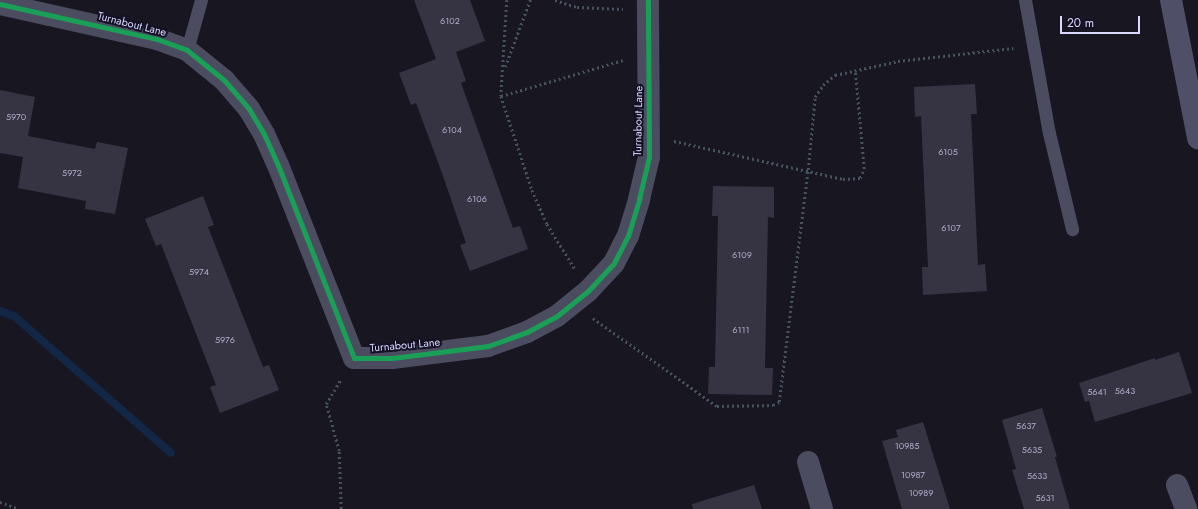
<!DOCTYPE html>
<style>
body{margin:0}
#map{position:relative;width:1198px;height:509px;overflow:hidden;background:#181621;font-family:Jost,sans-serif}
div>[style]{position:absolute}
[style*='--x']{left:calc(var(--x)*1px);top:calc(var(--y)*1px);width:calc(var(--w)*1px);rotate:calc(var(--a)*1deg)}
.stream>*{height:8px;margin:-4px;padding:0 4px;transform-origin:4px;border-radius:4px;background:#122646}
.building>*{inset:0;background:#363443}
.path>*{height:2.5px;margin-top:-1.25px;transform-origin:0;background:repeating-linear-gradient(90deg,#46525d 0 2px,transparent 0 5px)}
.lane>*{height:13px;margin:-6.5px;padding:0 6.5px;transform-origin:6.5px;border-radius:6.5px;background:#4c4c61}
.street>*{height:22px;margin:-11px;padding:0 11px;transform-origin:11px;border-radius:11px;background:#4c4c61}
.secondary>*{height:22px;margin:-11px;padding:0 11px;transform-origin:11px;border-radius:11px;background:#4f4f67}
.cycleway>*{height:5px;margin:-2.5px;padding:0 2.5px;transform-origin:2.5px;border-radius:2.5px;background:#1a9f57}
span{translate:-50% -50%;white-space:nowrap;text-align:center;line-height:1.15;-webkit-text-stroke:4px #141126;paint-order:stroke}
.number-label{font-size:9px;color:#b2afce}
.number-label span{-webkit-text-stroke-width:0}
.street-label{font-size:11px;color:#dbd8fd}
.scale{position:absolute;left:1060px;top:16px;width:80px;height:18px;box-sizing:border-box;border:2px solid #dbd8fd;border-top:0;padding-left:5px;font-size:12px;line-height:14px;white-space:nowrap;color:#dbd8fd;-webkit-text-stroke:3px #141126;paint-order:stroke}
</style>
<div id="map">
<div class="stream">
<div style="--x:0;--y:311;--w:15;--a:20"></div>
<div style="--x:14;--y:316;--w:208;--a:41.1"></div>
</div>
<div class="building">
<div style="clip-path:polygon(414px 0,470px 0,485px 41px,456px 52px,466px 81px,461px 83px,513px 228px,520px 226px,528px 249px,470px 271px,460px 245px,466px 243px,442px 173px,416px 103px,411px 105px,399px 73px,436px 59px)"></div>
<div style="clip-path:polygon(975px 84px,977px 114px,971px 114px,978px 265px,985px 264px,987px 291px,923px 295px,922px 267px,928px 267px,921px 116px,915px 117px,914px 87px)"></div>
<div style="clip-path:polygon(0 90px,35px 97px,28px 136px,95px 149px,97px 142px,128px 148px,115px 214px,85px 209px,86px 201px,18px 188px,23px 157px,0 153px)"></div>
<div style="clip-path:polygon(713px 186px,774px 187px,774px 218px,768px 217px,765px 368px,773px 368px,772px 395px,708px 394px,709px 367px,715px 367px,718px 216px,712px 216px)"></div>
<div style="clip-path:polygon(203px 196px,214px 225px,208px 227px,263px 367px,269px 365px,279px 390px,220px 413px,210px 387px,216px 385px,161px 244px,156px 246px,145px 219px)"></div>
<div style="clip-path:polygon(1179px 352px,1192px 393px,1095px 422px,1089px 401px,1085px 402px,1079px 383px,1155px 358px,1155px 360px)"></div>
<div style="clip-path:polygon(1042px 408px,1057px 457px,1055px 457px,1070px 509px,1024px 509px,1012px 470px,1016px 469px,1002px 420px)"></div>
<div style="clip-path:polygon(923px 422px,950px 509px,902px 509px,882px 441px,898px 437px,896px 430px)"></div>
<div style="clip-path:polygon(754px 485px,762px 509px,693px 509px,692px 504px)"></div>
</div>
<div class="path">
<div style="--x:507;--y:0;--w:96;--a:93.6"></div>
<div style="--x:501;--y:96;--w:99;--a:71.7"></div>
<div style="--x:532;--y:190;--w:37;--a:66"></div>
<div style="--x:547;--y:224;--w:53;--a:58.1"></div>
<div style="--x:555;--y:0;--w:23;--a:18"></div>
<div style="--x:577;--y:7;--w:46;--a:2.5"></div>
<div style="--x:505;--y:67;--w:72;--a:-69.5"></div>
<div style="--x:501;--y:96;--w:127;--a:-16.4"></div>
<div style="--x:674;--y:141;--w:173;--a:12.7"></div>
<div style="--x:843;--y:179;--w:17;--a:-3"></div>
<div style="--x:860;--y:178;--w:10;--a:-66"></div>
<div style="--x:864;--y:169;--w:99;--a:-95.2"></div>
<div style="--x:593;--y:318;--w:152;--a:35.4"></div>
<div style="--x:717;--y:406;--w:56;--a:-1"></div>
<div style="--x:773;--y:405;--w:7;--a:-27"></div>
<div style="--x:779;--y:402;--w:234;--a:-82.9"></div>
<div style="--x:808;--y:170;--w:73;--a:-84.5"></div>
<div style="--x:815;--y:97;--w:14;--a:-56"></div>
<div style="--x:823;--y:85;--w:16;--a:-40"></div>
<div style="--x:835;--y:75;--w:65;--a:-12.5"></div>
<div style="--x:898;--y:61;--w:116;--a:-6.4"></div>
<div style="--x:0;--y:502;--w:20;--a:20"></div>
<div style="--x:341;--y:509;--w:58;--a:-92"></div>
<div style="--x:339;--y:451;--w:49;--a:-105.5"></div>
<div style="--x:326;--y:404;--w:29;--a:-59"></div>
</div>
<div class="lane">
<div style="--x:1025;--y:0;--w:135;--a:79.8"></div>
<div style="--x:1049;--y:133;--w:99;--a:76.5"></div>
<div style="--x:187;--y:50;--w:52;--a:-74.4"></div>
</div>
<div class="street">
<div style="--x:0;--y:4;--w:161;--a:12.6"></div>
<div style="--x:157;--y:39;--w:32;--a:20"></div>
<div style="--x:187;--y:50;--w:48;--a:39"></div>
<div style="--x:224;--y:80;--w:38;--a:49"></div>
<div style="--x:249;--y:109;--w:29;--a:59"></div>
<div style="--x:264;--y:134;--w:34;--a:66"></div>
<div style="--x:278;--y:165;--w:207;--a:68.5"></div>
<div style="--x:354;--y:358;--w:38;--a:0"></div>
<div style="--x:392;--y:358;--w:97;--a:-7.1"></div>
<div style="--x:488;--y:346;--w:41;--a:-19.7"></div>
<div style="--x:527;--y:332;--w:34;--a:-28"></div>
<div style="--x:557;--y:316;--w:40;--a:-39"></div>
<div style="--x:588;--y:291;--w:38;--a:-47"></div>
<div style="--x:614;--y:263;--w:30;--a:-63"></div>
<div style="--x:628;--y:236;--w:39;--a:-73"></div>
<div style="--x:639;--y:199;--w:43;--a:-76.6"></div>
<div style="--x:649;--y:157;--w:157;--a:-90.4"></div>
<div style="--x:808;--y:462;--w:49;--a:73.4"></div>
<div style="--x:1177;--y:485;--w:26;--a:69"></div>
</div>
<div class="secondary">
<div style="--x:1171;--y:0;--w:141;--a:78.9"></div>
</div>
<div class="cycleway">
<div style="--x:0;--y:4;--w:161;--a:12.6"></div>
<div style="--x:157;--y:39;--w:32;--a:20"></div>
<div style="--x:187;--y:50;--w:48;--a:39"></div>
<div style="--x:224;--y:80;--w:38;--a:49"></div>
<div style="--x:249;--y:109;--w:29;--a:59"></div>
<div style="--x:264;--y:134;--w:34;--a:66"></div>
<div style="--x:278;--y:165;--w:207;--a:68.5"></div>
<div style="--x:354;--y:358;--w:38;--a:0"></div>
<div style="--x:392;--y:358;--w:97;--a:-7.1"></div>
<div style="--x:488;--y:346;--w:41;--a:-19.7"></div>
<div style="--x:527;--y:332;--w:34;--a:-28"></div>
<div style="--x:557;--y:316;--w:40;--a:-39"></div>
<div style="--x:588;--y:291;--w:38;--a:-47"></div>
<div style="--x:614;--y:263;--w:30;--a:-63"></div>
<div style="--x:628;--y:236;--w:39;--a:-73"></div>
<div style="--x:639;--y:199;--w:43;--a:-76.6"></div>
<div style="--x:649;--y:157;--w:157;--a:-90.4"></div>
</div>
<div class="number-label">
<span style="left:450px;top:21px">6102</span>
<span style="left:16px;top:117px">5970</span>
<span style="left:452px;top:130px">6104</span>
<span style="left:948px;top:152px">6105</span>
<span style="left:72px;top:173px">5972</span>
<span style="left:477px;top:199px">6106</span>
<span style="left:951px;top:228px">6107</span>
<span style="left:742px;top:255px">6109</span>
<span style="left:199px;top:272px">5974</span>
<span style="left:741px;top:330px">6111</span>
<span style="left:225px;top:340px">5976</span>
<span style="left:1125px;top:391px">5643</span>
<span style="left:1097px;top:392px">5641</span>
<span style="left:1026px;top:426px">5637</span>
<span style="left:907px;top:446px">10985</span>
<span style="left:1032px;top:450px">5635</span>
<span style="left:913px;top:475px">10987</span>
<span style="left:1037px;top:476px">5633</span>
<span style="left:921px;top:493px">10989</span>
<span style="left:1045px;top:498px">5631</span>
</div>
<div class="street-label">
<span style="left:132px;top:24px;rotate:14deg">Turnabout Lane</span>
<span style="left:638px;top:121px;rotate:-89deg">Turnabout Lane</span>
<span style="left:405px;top:345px;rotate:-5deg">Turnabout Lane</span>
</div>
<div class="scale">20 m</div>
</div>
